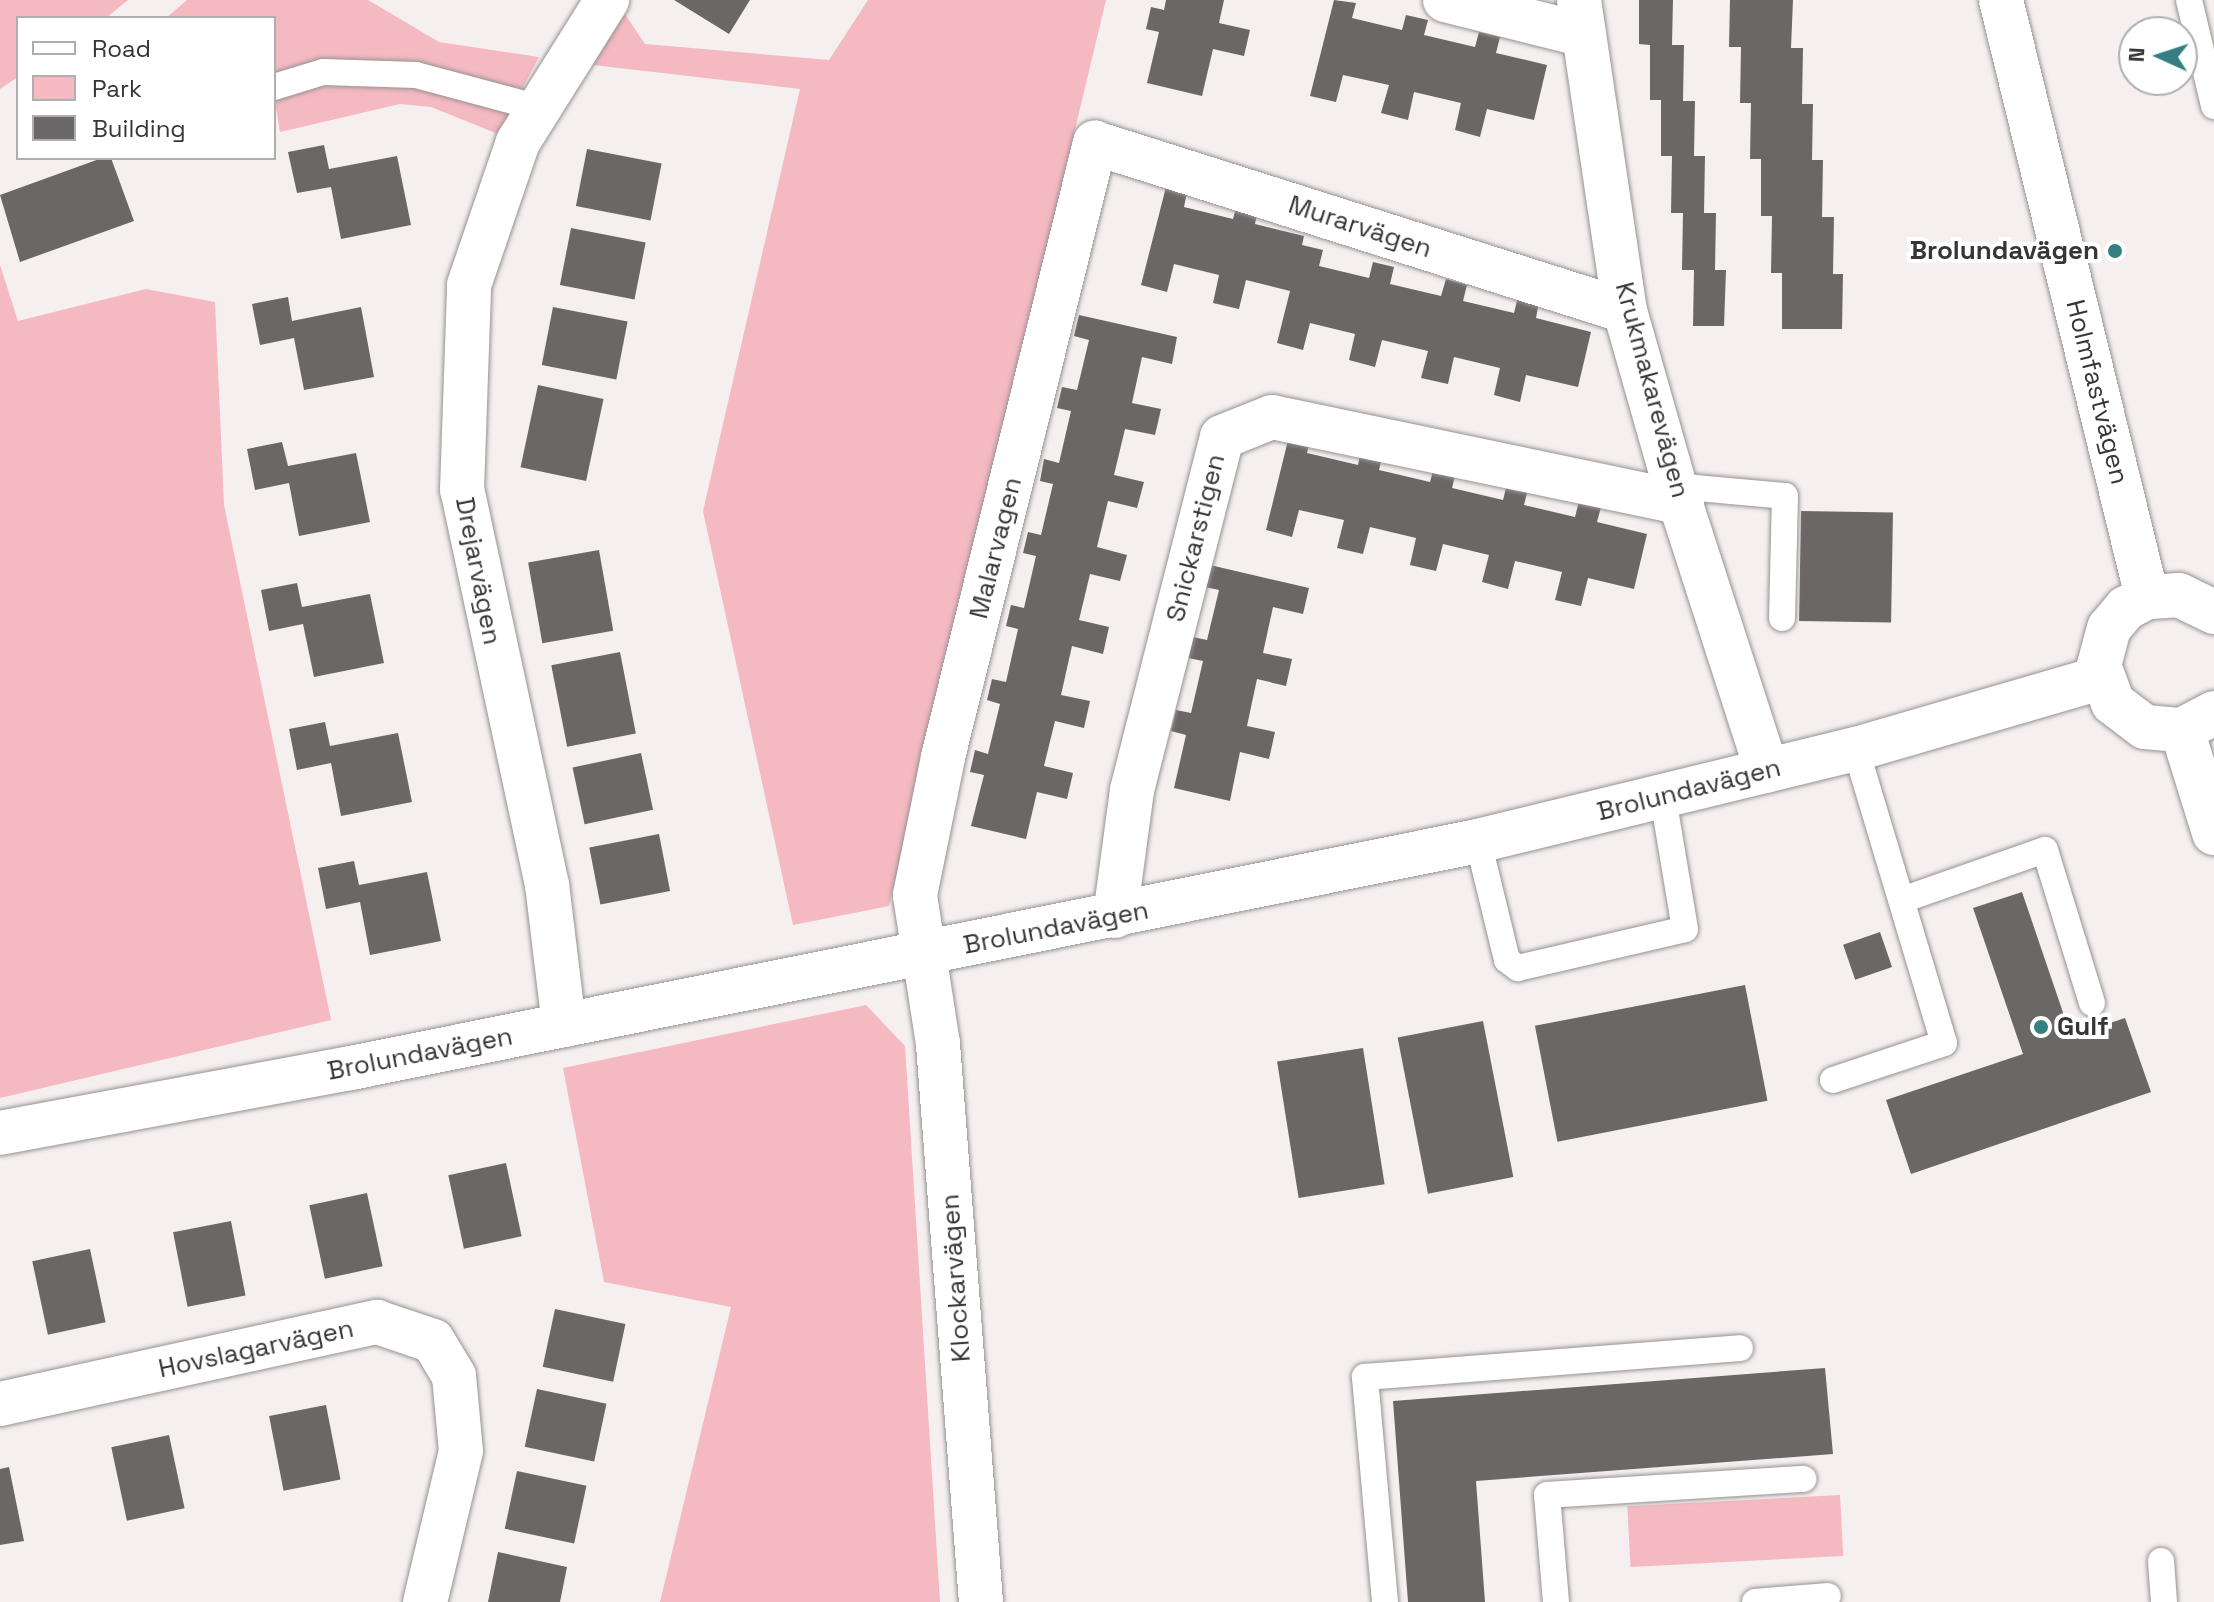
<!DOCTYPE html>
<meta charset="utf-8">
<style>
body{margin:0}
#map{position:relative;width:2214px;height:1602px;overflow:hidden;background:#f5eff0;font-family:"Space Grotesk",sans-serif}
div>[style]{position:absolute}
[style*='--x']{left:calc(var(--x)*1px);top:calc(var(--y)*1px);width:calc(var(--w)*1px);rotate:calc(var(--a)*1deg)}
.green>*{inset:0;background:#f4b9c1;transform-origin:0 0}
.building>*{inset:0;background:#6c6767;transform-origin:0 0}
.roads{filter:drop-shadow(0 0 2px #979292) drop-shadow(0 0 2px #979292)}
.lane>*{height:26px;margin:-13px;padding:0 13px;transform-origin:13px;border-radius:13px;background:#fff}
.street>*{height:44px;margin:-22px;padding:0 22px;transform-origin:22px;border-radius:22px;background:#fff}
.secondary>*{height:44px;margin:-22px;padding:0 22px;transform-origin:22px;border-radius:22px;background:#fff}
.dots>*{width:22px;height:22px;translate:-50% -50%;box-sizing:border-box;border:4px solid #fff;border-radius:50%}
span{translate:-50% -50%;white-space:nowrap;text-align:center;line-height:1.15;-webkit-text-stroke:8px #fff;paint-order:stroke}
.street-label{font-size:26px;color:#373535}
.poi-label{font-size:26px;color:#373535;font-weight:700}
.right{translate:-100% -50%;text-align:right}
.left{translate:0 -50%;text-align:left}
.legend{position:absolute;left:16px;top:16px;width:260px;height:144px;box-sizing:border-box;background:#fff;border:2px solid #afaeae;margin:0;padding:10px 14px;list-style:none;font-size:24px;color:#373535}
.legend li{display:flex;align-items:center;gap:16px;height:40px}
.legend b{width:40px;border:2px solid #afaeae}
.north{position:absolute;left:2118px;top:16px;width:80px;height:80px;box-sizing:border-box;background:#fff;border:2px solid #afaeae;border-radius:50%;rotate:273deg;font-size:22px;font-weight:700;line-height:32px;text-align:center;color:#373535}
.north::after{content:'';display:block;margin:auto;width:28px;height:36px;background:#357e82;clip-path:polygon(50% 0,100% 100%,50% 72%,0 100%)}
</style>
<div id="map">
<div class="green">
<div style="clip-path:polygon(0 0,128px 0,106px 18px,18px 18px,18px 77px,0 89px)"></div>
<div style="clip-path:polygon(187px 0,368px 0,439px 42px,539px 57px,498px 134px,431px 107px,400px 104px,280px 132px,274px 96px,274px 18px,166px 18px)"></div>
<div style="clip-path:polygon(868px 0,1106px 0,889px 906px,793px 925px,703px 511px,800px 89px,593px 65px,623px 11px,645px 44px,829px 60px)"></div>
<div style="clip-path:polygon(0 265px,18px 321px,146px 289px,215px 302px,224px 505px,331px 1020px,0 1098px)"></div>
<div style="clip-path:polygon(866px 1005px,905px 1046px,940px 1602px,660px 1602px,731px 1307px,604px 1282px,563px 1068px)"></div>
<div style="left:1840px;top:1495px;width:61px;height:213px;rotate:87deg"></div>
</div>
<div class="building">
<div style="clip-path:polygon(674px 0,750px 0,729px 34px)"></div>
<div style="clip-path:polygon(1166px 0,1224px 0,1219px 23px,1250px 30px,1244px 56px,1213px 49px,1202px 96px,1147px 83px,1159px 32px,1146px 29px,1151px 7px,1164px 10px)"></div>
<div style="clip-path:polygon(1334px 0,1356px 3px,1352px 18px,1402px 30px,1406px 15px,1428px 20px,1424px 35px,1475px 47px,1479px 32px,1500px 37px,1496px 53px,1547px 65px,1534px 120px,1487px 109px,1480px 137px,1455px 130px,1461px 103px,1414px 92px,1408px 120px,1381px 113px,1389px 85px,1343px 75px,1336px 102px,1310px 96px)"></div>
<div style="clip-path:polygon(1639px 0,1673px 0,1672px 45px,1684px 45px,1683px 101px,1695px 101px,1694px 156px,1705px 156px,1704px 213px,1716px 213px,1715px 270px,1726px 270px,1724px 326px,1693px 326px,1694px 270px,1682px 270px,1683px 213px,1671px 213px,1672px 156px,1661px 156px,1661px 100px,1650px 100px,1650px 45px,1639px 44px)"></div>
<div style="clip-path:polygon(1730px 0,1793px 0,1791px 48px,1803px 48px,1802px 104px,1813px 104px,1812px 160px,1823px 160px,1822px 217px,1834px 217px,1833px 274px,1843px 274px,1842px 329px,1782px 329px,1782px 273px,1771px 273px,1772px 216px,1761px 216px,1761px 159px,1750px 159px,1751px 103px,1740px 103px,1741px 47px,1729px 47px)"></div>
<div style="clip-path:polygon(324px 145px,329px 169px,397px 156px,411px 225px,341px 239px,331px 187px,297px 193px,288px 152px)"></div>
<div style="left:587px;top:149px;width:76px;height:58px;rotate:11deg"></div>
<div style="clip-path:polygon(102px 158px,111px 158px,134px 221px,20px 262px,0 195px)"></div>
<div style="clip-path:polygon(1166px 187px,1187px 192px,1184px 207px,1233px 219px,1237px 204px,1258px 209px,1255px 224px,1304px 236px,1302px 245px,1323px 250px,1319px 266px,1369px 278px,1373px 262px,1394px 267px,1390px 284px,1441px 296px,1446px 279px,1467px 285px,1463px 301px,1514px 313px,1518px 297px,1539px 302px,1536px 318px,1591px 332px,1578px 387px,1526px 375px,1520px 402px,1494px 395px,1500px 368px,1454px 357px,1448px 384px,1421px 378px,1428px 351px,1382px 340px,1375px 367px,1349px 360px,1355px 334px,1310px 323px,1303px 350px,1277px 343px,1290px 291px,1246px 280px,1239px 309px,1213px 303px,1219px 275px,1174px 264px,1167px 292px,1141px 285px)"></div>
<div style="left:571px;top:228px;width:76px;height:58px;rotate:11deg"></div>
<div style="clip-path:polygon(288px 297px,292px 321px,361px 307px,374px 377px,304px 390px,294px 338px,260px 345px,252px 304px)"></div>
<div style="left:553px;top:307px;width:76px;height:59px;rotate:11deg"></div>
<div style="clip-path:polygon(1079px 315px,1177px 337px,1172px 364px,1142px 357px,1132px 403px,1161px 409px,1155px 435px,1125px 429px,1114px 475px,1144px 482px,1137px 508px,1108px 501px,1097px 547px,1127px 555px,1120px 581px,1090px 574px,1079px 620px,1109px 627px,1103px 654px,1072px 646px,1061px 695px,1090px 701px,1084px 728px,1055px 721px,1044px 766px,1073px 773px,1067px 799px,1037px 792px,1026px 839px,971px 826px,984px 775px,970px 772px,975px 750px,988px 754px,1000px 704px,987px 700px,992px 679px,1006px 682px,1018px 629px,1006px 626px,1011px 605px,1024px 608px,1036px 556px,1023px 553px,1028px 532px,1041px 535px,1053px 484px,1040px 481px,1044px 459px,1059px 463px,1071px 411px,1057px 408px,1062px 387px,1077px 390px,1089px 340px,1074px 336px)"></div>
<div style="left:538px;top:385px;width:67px;height:84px;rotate:12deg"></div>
<div style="clip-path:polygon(1290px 432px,1311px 437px,1307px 453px,1358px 465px,1361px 449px,1383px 454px,1379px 470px,1430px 482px,1434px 467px,1456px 472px,1452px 488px,1503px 500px,1507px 484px,1528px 489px,1524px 505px,1575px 517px,1579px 501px,1601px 507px,1597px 522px,1647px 534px,1634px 589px,1588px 578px,1581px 606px,1555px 600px,1562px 572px,1515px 561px,1508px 589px,1482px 582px,1489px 555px,1443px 544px,1436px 571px,1410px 565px,1416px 538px,1370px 527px,1363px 554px,1337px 548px,1344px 520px,1299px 510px,1292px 537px,1266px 530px)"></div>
<div style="clip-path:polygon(282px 442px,288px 466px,356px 453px,370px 522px,299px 536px,289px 483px,255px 490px,247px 449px)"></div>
<div style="left:1801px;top:511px;width:92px;height:110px;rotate:1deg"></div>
<div style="left:599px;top:550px;width:82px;height:72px;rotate:80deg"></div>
<div style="clip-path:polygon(1210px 565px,1309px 588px,1303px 614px,1273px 607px,1263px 653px,1292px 659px,1286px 686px,1257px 679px,1247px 726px,1275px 732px,1269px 759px,1240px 752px,1230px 801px,1174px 788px,1186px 735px,1171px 731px,1176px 710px,1191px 713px,1203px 661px,1188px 658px,1193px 637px,1207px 640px,1219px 590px,1205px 587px)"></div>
<div style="clip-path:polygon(297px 583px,302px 607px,370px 594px,384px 663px,314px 677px,303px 624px,269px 631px,261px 590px)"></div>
<div style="left:620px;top:652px;width:83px;height:70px;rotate:79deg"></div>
<div style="clip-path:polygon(325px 722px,330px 746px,398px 733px,412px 802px,341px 816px,331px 763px,297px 770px,289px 729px)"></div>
<div style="left:641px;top:753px;width:58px;height:70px;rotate:78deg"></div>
<div style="left:659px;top:834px;width:58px;height:71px;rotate:79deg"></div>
<div style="clip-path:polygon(354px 861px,359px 885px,427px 872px,441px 941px,370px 955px,360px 902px,326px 909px,318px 868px)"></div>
<div style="clip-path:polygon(2022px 892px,2071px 1036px,2125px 1018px,2151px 1092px,1911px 1174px,1886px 1100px,2023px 1054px,1973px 908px)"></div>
<div style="left:1880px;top:932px;width:37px;height:39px;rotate:71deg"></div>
<div style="left:1745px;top:985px;width:118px;height:214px;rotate:79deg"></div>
<div style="left:1483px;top:1021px;width:159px;height:87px;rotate:79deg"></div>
<div style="left:1363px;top:1048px;width:138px;height:87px;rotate:81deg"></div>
<div style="left:506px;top:1163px;width:75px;height:59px;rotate:78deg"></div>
<div style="left:367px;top:1193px;width:75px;height:59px;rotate:78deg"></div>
<div style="left:231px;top:1221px;width:76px;height:59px;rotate:79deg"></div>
<div style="left:90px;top:1249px;width:75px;height:59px;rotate:78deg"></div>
<div style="left:555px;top:1309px;width:72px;height:59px;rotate:12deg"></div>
<div style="clip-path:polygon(1825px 1368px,1833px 1454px,1476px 1481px,1485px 1602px,1408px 1602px,1393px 1401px)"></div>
<div style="left:537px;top:1389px;width:71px;height:59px;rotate:12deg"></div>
<div style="left:326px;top:1405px;width:76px;height:58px;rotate:79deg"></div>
<div style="left:169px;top:1435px;width:75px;height:59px;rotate:78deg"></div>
<div style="clip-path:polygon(9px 1467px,24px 1541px,0 1545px,0 1469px)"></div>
<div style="left:517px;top:1471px;width:71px;height:59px;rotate:12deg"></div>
<div style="clip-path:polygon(498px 1552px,567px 1567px,560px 1602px,488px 1602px)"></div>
</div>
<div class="roads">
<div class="lane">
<div style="--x:2189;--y:0;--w:109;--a:76.7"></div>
<div style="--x:274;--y:87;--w:51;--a:-17"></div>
<div style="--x:323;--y:72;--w:93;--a:1.8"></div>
<div style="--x:416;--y:75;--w:127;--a:15"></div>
<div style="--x:1675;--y:486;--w:110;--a:5.2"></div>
<div style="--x:1785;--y:496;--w:122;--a:91.4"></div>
<div style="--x:1478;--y:841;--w:122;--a:76.3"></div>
<div style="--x:1507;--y:960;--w:14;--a:36"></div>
<div style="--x:1518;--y:968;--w:171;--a:-13.1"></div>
<div style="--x:1685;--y:929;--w:133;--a:-99.5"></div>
<div style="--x:1902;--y:900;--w:151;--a:-19.3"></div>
<div style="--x:2045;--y:850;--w:160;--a:72.9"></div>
<div style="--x:1833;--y:1080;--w:117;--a:-18.4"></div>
<div style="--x:1944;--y:1043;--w:307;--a:-106.7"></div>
<div style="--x:2161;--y:1561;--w:41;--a:85.8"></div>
<div style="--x:1385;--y:1602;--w:226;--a:-95.1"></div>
<div style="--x:1365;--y:1377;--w:376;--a:-4.4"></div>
<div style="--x:1556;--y:1602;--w:107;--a:-94.8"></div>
<div style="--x:1547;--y:1495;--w:257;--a:-3.6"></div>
<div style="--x:1755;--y:1602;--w:73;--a:-4.7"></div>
</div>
<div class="street">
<div style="--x:1445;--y:0;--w:143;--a:14.1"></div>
<div style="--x:1579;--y:0;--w:314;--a:81.6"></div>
<div style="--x:1625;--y:311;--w:182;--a:74.1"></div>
<div style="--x:1675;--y:486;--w:299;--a:72.1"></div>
<div style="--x:1115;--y:916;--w:127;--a:-82.3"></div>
<div style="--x:1132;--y:790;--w:364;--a:-75.7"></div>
<div style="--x:1222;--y:437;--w:54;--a:-21.8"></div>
<div style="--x:1272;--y:417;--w:419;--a:11.8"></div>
<div style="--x:564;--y:1025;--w:141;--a:-96.9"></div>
<div style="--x:547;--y:885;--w:404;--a:-102.1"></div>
<div style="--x:462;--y:490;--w:205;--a:-88"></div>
<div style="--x:469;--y:285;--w:151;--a:-71.1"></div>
<div style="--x:518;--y:142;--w:168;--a:-57.9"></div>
<div style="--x:0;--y:1404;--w:386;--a:-12.3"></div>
<div style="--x:377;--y:1322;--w:59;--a:18.7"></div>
<div style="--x:433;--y:1341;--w:41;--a:59"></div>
<div style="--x:454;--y:1376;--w:75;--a:84.7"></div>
<div style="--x:461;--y:1451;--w:155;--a:103.4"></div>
<div style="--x:981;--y:1602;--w:560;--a:-94.41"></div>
<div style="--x:938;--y:1044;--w:151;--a:-98.8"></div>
<div style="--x:915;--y:895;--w:141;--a:-78.5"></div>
<div style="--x:943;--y:757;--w:633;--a:-76.1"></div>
<div style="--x:1095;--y:143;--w:556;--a:17.59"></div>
</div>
<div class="secondary">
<div style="--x:2001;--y:0;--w:615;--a:76.26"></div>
<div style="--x:2214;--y:612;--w:39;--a:-154"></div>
<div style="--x:2179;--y:595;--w:32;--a:176"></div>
<div style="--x:2147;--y:597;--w:24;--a:152"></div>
<div style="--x:2126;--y:608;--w:26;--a:130"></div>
<div style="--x:2109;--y:628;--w:38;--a:105"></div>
<div style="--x:2099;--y:665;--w:40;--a:69.8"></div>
<div style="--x:2113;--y:703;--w:40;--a:37"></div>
<div style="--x:2145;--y:727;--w:37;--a:5"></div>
<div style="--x:2182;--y:730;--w:36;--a:-28"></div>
<div style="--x:2182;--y:730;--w:108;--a:72.7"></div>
<div style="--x:0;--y:1133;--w:357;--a:-10.5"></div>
<div style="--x:351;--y:1068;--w:1150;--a:-11.39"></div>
<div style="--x:1478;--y:841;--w:389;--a:-13.7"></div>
<div style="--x:1856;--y:749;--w:255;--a:-16.2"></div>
</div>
</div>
<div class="dots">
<div style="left:2115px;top:251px;background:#357e82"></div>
<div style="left:2041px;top:1027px;background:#357e82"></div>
</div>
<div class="street-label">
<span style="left:1360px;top:227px;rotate:18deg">Murarvägen</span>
<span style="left:1652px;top:390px;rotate:75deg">Krukmakarevägen</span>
<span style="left:2097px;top:392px;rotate:76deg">Holmfastvägen</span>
<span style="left:1196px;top:538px;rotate:-76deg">Snickarstigen</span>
<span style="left:996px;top:548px;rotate:-76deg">Malarvagen</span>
<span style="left:478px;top:571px;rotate:79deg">Drejarvägen</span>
<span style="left:1689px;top:790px;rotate:-14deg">Brolundavägen</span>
<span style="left:1056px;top:928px;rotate:-11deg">Brolundavägen</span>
<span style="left:420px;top:1054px;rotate:-11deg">Brolundavägen</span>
<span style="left:956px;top:1278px;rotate:-94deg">Klockarvägen</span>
<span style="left:256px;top:1349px;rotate:-12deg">Hovslagarvägen</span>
</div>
<div class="poi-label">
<span class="right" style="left:2099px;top:251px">Brolundavägen</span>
<span class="left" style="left:2057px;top:1027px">Gulf</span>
</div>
<ul class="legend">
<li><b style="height:10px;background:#fff"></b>Road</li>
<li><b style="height:22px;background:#f4b9c1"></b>Park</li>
<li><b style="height:22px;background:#6c6767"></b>Building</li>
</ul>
<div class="north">N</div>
</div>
